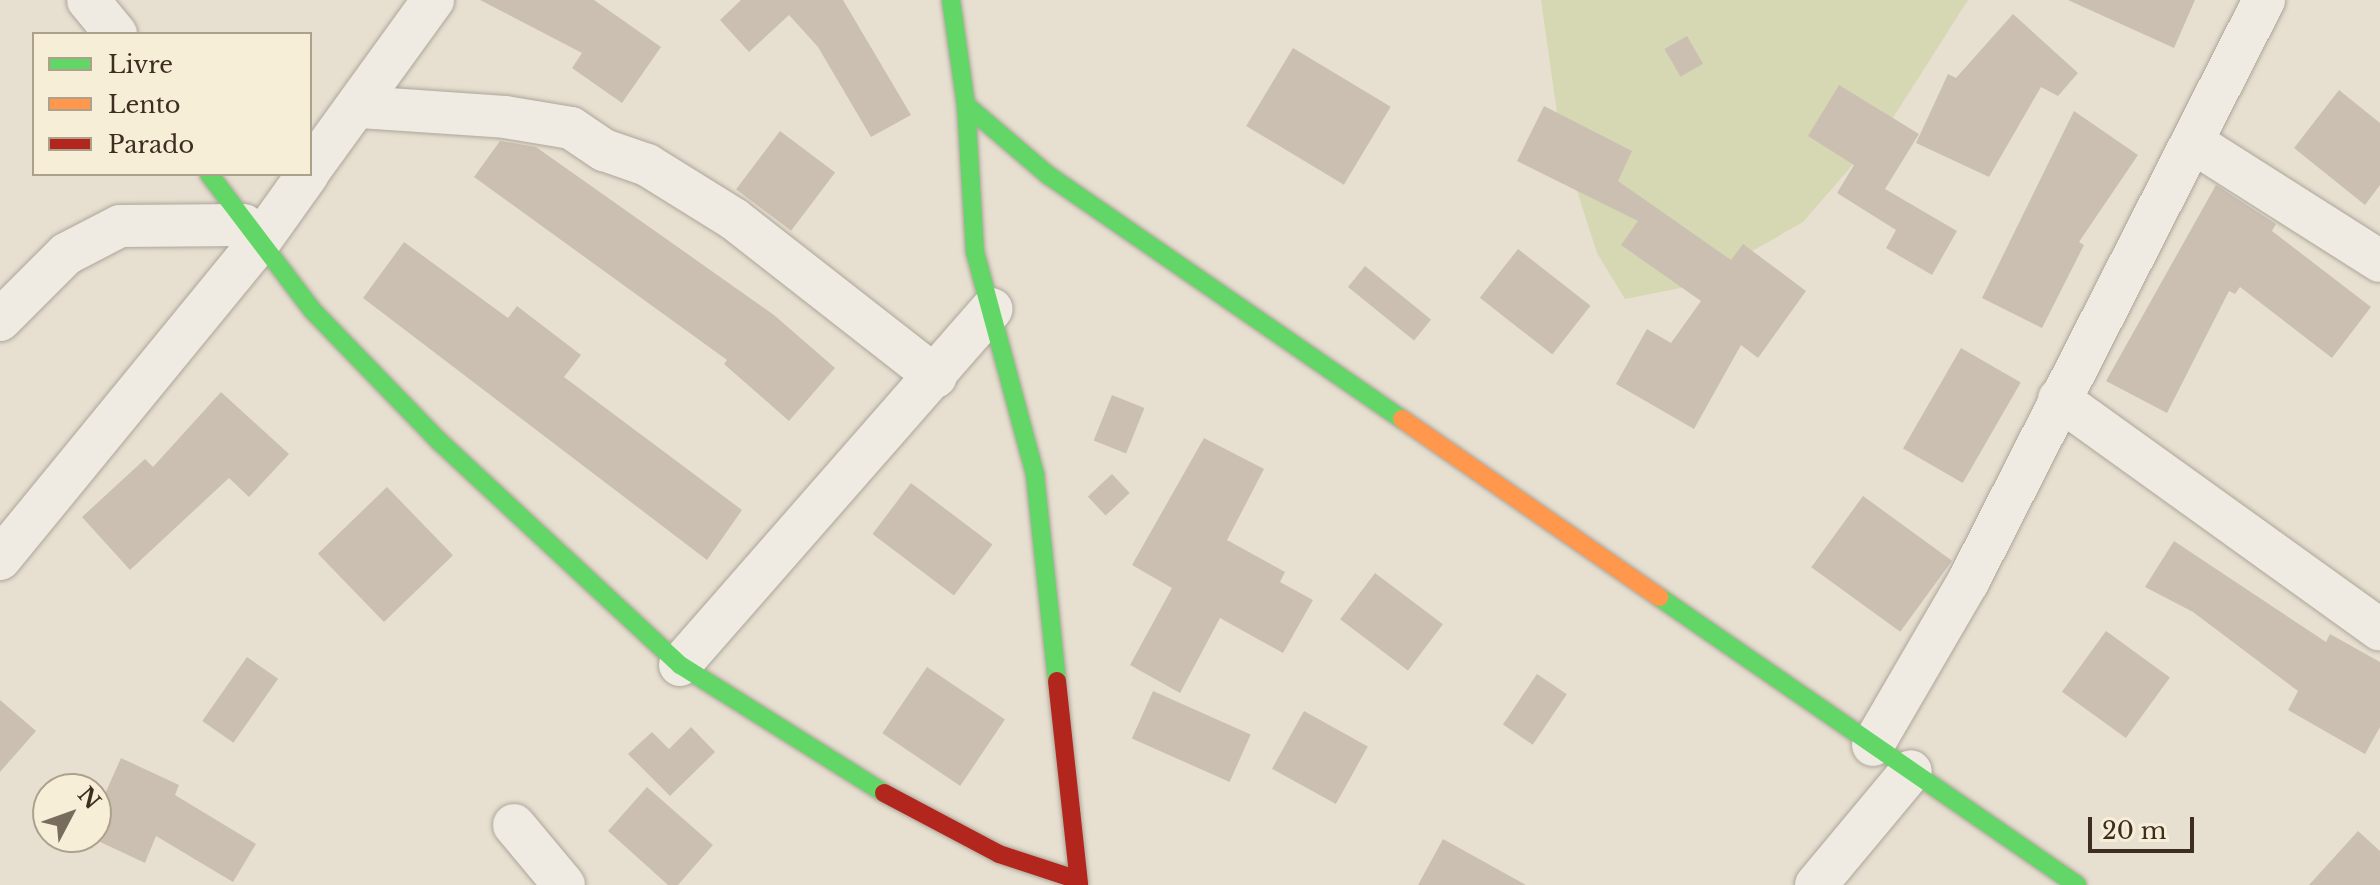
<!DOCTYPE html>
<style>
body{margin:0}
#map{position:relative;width:2380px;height:885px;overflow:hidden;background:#e7e0d1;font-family:"Libre Baskerville",serif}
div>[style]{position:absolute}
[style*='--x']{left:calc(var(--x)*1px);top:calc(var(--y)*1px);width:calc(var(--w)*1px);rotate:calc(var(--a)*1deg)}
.green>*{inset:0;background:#d6d7b3}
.building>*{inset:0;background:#cbbfb2;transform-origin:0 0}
.roads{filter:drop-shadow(0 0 2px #ada599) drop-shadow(0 0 2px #ada599)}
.street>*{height:42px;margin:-21px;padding:0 21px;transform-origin:21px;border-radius:21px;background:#efebe3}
.fast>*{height:18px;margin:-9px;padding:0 9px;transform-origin:9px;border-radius:9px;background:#63d668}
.slow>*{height:18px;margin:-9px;padding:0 9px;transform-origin:9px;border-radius:9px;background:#ff974d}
.jam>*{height:18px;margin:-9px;padding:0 9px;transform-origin:9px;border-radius:9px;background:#b3261e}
span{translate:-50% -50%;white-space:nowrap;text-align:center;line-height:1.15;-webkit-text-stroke:8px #f7eed8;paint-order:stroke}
.legend{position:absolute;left:32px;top:32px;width:280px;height:144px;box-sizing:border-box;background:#f7eed8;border:2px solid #ada18e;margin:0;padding:10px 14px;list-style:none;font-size:24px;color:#3d2e20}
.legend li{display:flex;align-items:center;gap:16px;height:40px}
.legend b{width:40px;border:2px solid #ada18e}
.north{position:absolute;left:32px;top:773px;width:80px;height:80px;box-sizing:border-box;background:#f7eed8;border:2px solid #ada18e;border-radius:50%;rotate:49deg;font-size:22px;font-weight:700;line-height:32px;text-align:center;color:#3d2e20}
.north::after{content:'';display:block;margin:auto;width:28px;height:36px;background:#786c5e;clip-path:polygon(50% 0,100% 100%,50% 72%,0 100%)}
.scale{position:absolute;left:2088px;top:817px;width:106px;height:36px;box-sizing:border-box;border:4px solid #3d2e20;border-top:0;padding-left:10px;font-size:24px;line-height:28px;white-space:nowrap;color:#3d2e20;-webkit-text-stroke:6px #f7eed8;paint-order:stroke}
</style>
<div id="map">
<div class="green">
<div style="clip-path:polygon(1541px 0,1968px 0,1891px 121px,1803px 222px,1691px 286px,1625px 299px,1597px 253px,1561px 141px)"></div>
</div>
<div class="building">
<div style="clip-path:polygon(480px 0,594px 0,661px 47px,622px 103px,572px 68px,582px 53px)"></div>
<div style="clip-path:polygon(741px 0,843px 0,911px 115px,871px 137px,818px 47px,789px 15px,749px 52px,720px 20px)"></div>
<div style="clip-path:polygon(2068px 0,2195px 0,2174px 48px)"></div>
<div style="clip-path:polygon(2013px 14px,2078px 73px,2058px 96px,2041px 87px,1989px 177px,1916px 143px,1948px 74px,1956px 78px)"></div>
<div style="left:1687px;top:36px;width:32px;height:26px;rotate:60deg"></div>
<div style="left:1293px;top:48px;width:114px;height:91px;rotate:31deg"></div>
<div style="clip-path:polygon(1839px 85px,1919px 134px,1885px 189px,1957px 231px,1932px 275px,1886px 248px,1896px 230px,1837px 193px,1854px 165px,1808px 136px)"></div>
<div style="clip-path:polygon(2339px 90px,2380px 123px,2380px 185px,2365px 205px,2294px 148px)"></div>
<div style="clip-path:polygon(1544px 106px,1632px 151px,1618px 181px,1731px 260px,1743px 244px,1806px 291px,1758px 358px,1741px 345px,1694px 429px,1616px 384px,1647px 329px,1671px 343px,1701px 301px,1621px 245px,1638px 221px,1517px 161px)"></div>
<div style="clip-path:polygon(2074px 111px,2138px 155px,2079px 242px,2084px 245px,2042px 328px,1982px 298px)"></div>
<div style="left:780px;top:131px;width:69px;height:73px;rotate:37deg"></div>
<div style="clip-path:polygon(500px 141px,536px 147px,774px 315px,835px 368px,789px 421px,724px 364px,727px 360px,474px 177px)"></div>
<div style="clip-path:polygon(2216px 185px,2276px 224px,2272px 231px,2371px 307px,2332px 358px,2240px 287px,2235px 294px,2229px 291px,2167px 413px,2106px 381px)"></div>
<div style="clip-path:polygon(404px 242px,508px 318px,517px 306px,581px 355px,564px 377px,742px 510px,707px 560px,363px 298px)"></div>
<div style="left:1518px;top:249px;width:92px;height:62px;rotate:38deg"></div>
<div style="left:1365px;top:266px;width:85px;height:27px;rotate:39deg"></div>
<div style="left:1961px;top:348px;width:69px;height:116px;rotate:30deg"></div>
<div style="clip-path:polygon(221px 392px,289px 454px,249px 497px,229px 478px,130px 570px,82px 517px,145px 459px,153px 467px)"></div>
<div style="left:1112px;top:395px;width:35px;height:49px;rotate:22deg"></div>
<div style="clip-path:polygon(1204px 438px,1264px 469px,1227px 540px,1285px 572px,1280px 582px,1313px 600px,1283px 653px,1220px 618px,1180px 693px,1130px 665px,1172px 588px,1132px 565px)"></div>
<div style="left:1112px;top:474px;width:26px;height:33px;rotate:47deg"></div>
<div style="left:911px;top:483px;width:102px;height:64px;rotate:37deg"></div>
<div style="left:387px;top:487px;width:95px;height:96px;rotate:46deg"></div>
<div style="left:1863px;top:496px;width:110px;height:88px;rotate:36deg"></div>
<div style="clip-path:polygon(2174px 541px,2326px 642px,2330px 634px,2380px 662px,2380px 727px,2365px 754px,2288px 710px,2298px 691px,2193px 612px,2145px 587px)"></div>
<div style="left:1375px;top:573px;width:85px;height:58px;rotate:37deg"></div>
<div style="left:2106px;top:631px;width:79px;height:75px;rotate:36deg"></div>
<div style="left:247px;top:657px;width:38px;height:78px;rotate:35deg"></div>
<div style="left:927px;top:667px;width:94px;height:80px;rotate:34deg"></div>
<div style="left:1537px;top:674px;width:36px;height:61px;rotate:34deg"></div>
<div style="left:1153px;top:691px;width:107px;height:52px;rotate:24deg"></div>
<div style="clip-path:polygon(0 700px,36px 731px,0 772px)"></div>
<div style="left:1304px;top:711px;width:73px;height:66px;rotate:29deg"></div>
<div style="clip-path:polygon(691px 727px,715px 752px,670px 796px,628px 754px,652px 732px,669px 749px)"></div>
<div style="clip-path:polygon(121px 758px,179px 785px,175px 795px,256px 844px,233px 882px,156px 836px,145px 863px,96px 840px,96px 814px)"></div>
<div style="clip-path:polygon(647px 787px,713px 845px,678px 885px,668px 885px,608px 831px)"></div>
<div style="clip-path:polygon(2358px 831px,2380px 851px,2380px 885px,2309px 885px)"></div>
<div style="clip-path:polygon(1443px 839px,1526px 885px,1418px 885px)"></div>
</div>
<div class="roads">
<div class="street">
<div style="--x:88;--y:0;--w:44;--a:50.5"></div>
<div style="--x:360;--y:107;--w:145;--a:3.9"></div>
<div style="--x:505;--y:117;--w:67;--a:9.5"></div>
<div style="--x:571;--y:128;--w:40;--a:34"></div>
<div style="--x:604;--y:150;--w:46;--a:19.2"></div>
<div style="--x:647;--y:165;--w:102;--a:31.8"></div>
<div style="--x:734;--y:219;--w:256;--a:38"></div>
<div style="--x:2194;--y:143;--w:220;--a:32.4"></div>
<div style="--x:310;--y:170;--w:210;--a:-54.1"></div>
<div style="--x:0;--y:320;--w:93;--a:-45"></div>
<div style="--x:66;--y:254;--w:61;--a:-27.4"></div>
<div style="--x:120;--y:226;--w:124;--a:-0.5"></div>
<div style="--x:2059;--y:399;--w:395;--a:35.7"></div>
<div style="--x:0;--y:559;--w:407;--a:-50.7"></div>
<div style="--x:258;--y:244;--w:86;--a:-54.5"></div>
<div style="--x:680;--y:665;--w:473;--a:-48.8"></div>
<div style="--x:1873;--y:745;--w:189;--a:-59.8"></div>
<div style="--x:1968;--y:582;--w:653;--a:-63.04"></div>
<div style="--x:514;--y:825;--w:78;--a:50.2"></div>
<div style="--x:1816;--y:885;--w:148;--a:-50.2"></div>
</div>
<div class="fast">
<div style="--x:951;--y:0;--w:106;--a:81.9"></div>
<div style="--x:966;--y:105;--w:147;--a:86.5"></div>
<div style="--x:975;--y:252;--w:231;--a:74.9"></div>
<div style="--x:1035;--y:475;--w:207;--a:83.9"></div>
<div style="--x:966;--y:105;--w:108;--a:40.5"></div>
<div style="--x:1048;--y:175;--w:430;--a:34.6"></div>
<div style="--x:209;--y:174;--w:172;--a:52.8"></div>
<div style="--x:313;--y:311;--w:182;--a:45.9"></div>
<div style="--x:440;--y:442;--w:328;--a:42.9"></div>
<div style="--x:680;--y:665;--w:241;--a:32.1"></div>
<div style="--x:1659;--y:597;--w:508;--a:34.57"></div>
</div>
<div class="slow">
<div style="--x:1402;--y:419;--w:313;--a:34.7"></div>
</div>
<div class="jam">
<div style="--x:1057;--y:681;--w:205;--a:83.8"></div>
<div style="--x:884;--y:793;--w:130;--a:27.9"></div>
<div style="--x:999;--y:854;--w:83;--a:18.2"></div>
</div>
</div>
<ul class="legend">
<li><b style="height:10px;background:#63d668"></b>Livre</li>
<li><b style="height:10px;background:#ff974d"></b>Lento</li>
<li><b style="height:10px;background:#b3261e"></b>Parado</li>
</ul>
<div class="north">N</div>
<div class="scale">20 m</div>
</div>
